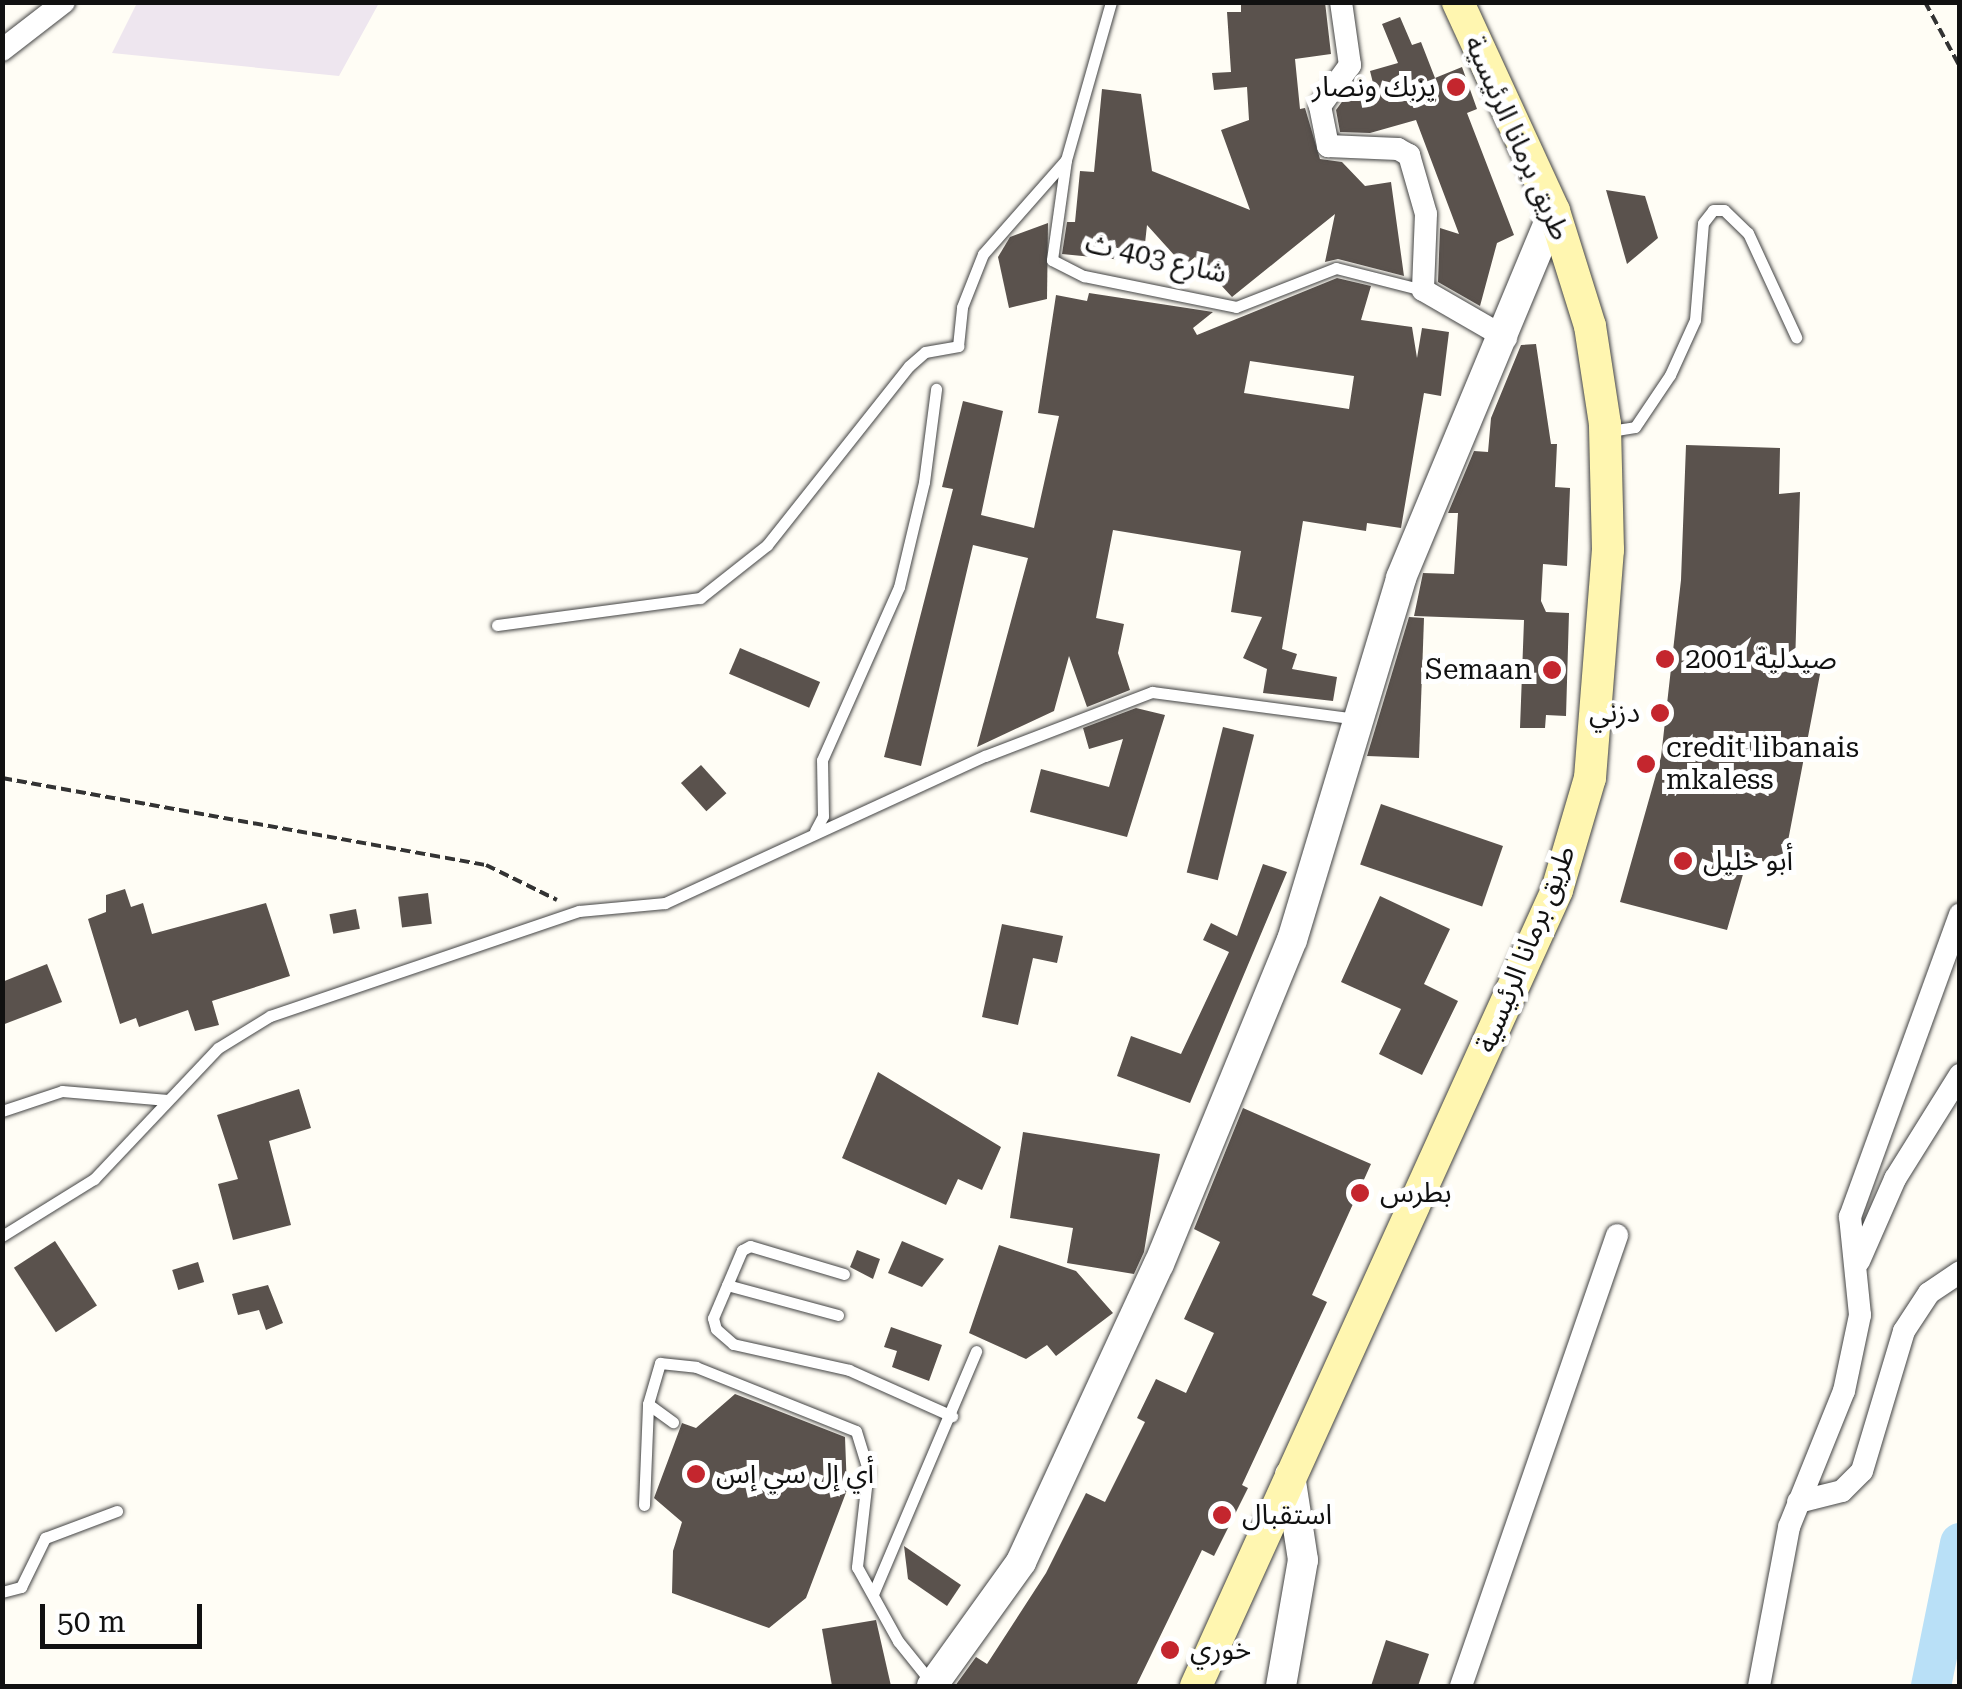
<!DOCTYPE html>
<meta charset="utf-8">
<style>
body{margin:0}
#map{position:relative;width:1962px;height:1689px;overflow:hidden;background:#fffdf5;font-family:"Roboto Serif","Noto Sans Arabic",serif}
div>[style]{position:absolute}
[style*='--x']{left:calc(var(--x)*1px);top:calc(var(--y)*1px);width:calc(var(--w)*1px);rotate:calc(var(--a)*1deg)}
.industrial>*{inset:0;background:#eee6ef}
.river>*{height:40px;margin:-20px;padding:0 20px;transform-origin:20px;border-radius:20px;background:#b9e0f7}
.building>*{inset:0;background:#5a524d;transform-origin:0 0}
.path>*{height:4px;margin-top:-2px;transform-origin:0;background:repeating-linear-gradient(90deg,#333 0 10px,transparent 0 15px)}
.roads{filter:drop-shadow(0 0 2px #444) drop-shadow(0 0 2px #444)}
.service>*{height:11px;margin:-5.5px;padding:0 5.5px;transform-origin:5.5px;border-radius:5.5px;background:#fff}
.minor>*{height:22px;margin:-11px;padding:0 11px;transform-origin:11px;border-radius:11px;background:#fff}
.tertiary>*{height:30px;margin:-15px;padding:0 15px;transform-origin:15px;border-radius:15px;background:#fff}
.secondary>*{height:32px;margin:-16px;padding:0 16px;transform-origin:16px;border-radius:16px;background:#fff6b0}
.dots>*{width:28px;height:28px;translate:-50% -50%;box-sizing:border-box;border:5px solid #fff;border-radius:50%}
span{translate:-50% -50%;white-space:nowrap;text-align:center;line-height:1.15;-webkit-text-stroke:10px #fff;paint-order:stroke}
.poi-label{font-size:28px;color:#111}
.right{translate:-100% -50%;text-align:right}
.left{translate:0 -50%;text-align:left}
.street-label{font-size:28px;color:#111}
.frame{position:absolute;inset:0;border:5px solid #111;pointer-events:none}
.scale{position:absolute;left:40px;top:1604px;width:162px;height:45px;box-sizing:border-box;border:5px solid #111;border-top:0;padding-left:12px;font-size:30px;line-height:35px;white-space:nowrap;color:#111;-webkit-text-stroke:8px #fff;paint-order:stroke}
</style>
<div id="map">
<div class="industrial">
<div style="clip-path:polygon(137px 3px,137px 2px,379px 3px,339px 76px,112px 53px)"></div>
</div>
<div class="river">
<div style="--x:1931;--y:1686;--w:146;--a:-78.5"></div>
</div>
<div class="building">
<div style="clip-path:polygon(1241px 2px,1325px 2px,1331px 54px,1295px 59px,1300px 109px,1305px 108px,1320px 159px,1342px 162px,1365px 186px,1391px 182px,1404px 276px,1338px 259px,1325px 262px,1335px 214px,1232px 297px,1195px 257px,1184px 266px,1147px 225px,1143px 262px,1062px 254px,1067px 222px,1075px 222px,1080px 171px,1094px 172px,1102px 89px,1141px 94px,1152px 171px,1250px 210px,1221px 130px,1249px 120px,1247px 87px,1214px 90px,1212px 73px,1231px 72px,1227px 12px,1241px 12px)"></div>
<div style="clip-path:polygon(1400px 17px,1412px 45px,1421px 42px,1435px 78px,1462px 67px,1477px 109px,1467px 113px,1514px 235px,1497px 243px,1480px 306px,1438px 282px,1440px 228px,1459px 234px,1416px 120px,1370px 133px,1340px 132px,1336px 110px,1344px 99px,1375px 91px,1370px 71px,1398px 63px,1382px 24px)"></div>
<div style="clip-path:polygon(1606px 190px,1645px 196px,1658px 238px,1627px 264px)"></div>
<div style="clip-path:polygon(1048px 223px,1047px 299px,1009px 308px,998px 257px,1010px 237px)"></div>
<div style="clip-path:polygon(evenodd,1337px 278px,1371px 286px,1361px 320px,1412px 327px,1417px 358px,1422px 328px,1449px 332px,1441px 396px,1424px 393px,1401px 528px,1367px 523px,1366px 531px,1303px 521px,1282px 649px,1297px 654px,1292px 669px,1337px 677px,1333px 701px,1263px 693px,1267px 669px,1243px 658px,1262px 617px,1231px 612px,1241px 551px,1113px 530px,1096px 618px,1124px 624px,1118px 653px,1130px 690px,1087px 707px,1069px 656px,1054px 711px,977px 747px,1028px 558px,973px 545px,921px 766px,884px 757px,953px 489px,942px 487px,963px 401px,1003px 411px,981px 515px,1034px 528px,1059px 416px,1038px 413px,1056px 295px,1087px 301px,1089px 293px,1213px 312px,1193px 328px,1197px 335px,1337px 278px,1250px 361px,1354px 376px,1349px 409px,1244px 393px,1250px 361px)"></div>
<div style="clip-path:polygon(1536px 344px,1551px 444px,1557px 444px,1555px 487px,1570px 488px,1567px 566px,1543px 564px,1541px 601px,1546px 612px,1569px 613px,1566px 716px,1546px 715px,1545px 728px,1520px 728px,1524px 620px,1414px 616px,1423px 573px,1454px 574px,1458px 513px,1448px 513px,1474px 451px,1488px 452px,1491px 418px,1521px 345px)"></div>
<div style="clip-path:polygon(1686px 445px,1780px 448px,1779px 494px,1800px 492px,1795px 667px,1821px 669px,1783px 867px,1748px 857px,1727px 930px,1620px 902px,1661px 757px,1681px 580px)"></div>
<div style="clip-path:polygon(1409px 617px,1424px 618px,1419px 758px,1367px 756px)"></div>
<div style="left:740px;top:648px;width:87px;height:28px;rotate:23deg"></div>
<div style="clip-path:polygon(1136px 708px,1165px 715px,1127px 837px,1030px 812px,1041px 769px,1109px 787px,1123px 739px,1089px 749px,1083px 728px)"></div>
<div style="left:1223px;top:727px;width:32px;height:150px;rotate:14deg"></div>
<div style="left:701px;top:765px;width:38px;height:27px;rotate:48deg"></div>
<div style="left:1381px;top:804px;width:129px;height:64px;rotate:19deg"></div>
<div style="clip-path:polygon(1263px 864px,1287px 872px,1190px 1103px,1117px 1076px,1131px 1036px,1181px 1054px,1229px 952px,1203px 940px,1211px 923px,1237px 936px)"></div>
<div style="clip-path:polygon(125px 889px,131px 907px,143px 903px,152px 934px,266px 903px,290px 976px,212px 1001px,219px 1025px,195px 1031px,188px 1010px,139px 1027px,136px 1018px,120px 1024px,88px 919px,106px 912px,106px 895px)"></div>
<div style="left:428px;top:893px;width:31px;height:30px;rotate:83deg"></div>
<div style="clip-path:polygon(1380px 896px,1450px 929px,1424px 984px,1458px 1001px,1422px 1075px,1379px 1054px,1401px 1009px,1341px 982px)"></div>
<div style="left:356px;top:909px;width:20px;height:27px;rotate:79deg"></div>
<div style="clip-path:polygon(1002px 924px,1063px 936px,1057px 963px,1033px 958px,1018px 1025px,982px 1017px)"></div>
<div style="clip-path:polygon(47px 964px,62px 1002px,2px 1025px,2px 982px)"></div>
<div style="clip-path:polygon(878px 1072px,1001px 1147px,982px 1190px,958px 1179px,946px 1205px,842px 1158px)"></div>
<div style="clip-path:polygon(299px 1089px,311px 1128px,269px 1141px,291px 1225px,233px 1240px,218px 1184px,238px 1179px,217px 1115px)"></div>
<div style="clip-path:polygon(1243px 1108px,1371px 1164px,1312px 1295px,1327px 1302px,1242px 1485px,1248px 1488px,1214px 1556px,1202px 1550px,1136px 1686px,955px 1686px,976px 1657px,987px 1664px,1046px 1573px,1086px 1493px,1105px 1502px,1145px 1422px,1137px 1418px,1156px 1379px,1186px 1393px,1214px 1333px,1184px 1319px,1220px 1242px,1194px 1229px)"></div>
<div style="clip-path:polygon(1023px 1132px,1160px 1154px,1144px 1252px,1134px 1274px,1067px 1263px,1073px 1228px,1010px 1218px)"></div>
<div style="left:55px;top:1241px;width:77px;height:49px;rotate:57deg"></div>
<div style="clip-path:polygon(902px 1241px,944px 1259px,922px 1287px,888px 1273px)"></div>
<div style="clip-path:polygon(999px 1245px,1076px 1271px,1113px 1313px,1056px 1356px,1047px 1345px,1026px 1359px,969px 1333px)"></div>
<div style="clip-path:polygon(857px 1250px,880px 1259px,873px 1279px,850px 1267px)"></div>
<div style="left:198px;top:1262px;width:21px;height:27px;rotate:73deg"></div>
<div style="clip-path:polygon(268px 1285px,283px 1323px,266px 1330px,259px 1310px,238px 1315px,232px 1294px)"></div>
<div style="clip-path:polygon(891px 1327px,942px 1345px,929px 1381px,892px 1367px,897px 1351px,884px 1347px)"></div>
<div style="clip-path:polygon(735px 1394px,845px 1437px,847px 1490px,806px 1598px,769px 1628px,672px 1593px,673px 1551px,682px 1522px,654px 1498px,682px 1423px,696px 1428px)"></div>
<div style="clip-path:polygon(904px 1546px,961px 1585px,947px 1606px,908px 1579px)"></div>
<div style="clip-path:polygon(876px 1620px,891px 1686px,832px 1686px,822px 1629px)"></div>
<div style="clip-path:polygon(1386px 1640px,1429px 1654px,1418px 1686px,1371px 1686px)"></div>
</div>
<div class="path">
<div style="--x:1925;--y:2;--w:74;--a:61.7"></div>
<div style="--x:2;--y:778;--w:492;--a:10.2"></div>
<div style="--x:486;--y:865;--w:79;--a:26.2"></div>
</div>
<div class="roads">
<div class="service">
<div style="--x:1066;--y:160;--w:101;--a:98"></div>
<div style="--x:1052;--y:260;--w:36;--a:27"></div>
<div style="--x:1084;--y:276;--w:155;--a:11.5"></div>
<div style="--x:1236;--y:307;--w:107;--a:-21.3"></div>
<div style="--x:1336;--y:268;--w:90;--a:14.2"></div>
<div style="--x:1610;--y:431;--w:25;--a:-9"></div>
<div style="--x:1635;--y:427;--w:63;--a:-56.1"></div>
<div style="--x:1670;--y:375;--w:60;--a:-65.6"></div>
<div style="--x:1695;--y:320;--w:97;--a:-85.3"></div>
<div style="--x:1703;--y:223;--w:16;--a:-52"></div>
<div style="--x:1713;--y:210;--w:11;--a:0"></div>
<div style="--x:1724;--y:210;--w:33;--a:44"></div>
<div style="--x:1748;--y:233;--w:115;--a:65.2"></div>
<div style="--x:497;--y:625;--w:205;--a:-7.6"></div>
<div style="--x:700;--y:598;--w:85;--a:-38.3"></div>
<div style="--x:767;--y:545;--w:228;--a:-51.6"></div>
<div style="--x:909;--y:366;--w:21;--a:-41"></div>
<div style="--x:925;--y:352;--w:34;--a:-10"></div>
<div style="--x:958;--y:346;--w:39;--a:-84"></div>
<div style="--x:962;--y:307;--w:57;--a:-68.4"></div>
<div style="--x:983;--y:254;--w:125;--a:-48.6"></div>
<div style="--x:1066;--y:160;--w:164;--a:-74.1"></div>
<div style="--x:815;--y:831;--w:17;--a:-62"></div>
<div style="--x:823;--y:816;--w:56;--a:-91"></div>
<div style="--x:822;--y:760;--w:189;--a:-66"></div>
<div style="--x:899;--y:587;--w:108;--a:-76.6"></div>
<div style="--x:924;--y:482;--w:94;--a:-82.6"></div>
<div style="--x:2;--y:1111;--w:63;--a:-18.4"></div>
<div style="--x:62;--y:1091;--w:106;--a:4.9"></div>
<div style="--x:2;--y:1236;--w:108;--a:-31.8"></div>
<div style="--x:94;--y:1179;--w:180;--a:-46.6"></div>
<div style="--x:218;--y:1048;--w:61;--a:-31.6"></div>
<div style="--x:270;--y:1016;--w:326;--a:-18.8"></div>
<div style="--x:579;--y:911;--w:86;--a:-5.3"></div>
<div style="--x:665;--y:903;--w:352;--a:-24.7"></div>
<div style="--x:985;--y:756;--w:179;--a:-21"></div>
<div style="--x:1152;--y:692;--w:206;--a:7.5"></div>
<div style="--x:844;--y:1274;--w:98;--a:-163.4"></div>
<div style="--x:750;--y:1246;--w:9;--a:153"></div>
<div style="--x:742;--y:1250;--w:74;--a:113.1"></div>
<div style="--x:713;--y:1318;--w:11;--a:75"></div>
<div style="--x:716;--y:1329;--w:23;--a:41"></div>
<div style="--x:733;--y:1344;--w:119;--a:12.6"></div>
<div style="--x:849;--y:1370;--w:113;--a:24.1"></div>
<div style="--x:727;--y:1285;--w:115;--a:15.1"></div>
<div style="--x:648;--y:1404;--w:31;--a:36"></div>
<div style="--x:644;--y:1505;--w:101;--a:-87.7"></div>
<div style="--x:648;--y:1404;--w:43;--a:-73.7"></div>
<div style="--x:660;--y:1363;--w:36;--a:6"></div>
<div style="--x:696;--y:1367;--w:172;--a:21.8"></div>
<div style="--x:856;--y:1431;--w:41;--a:72.9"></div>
<div style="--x:868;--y:1470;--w:98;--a:96.5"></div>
<div style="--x:857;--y:1567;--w:85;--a:61"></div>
<div style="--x:898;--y:1641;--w:53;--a:51.2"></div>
<div style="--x:2;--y:1592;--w:20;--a:-15"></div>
<div style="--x:21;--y:1587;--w:55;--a:-63.9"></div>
<div style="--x:45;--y:1538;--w:77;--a:-20.6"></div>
<div style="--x:873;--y:1594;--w:264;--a:-67"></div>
</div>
<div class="minor">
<div style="--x:1341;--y:2;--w:64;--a:81.9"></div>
<div style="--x:1350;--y:65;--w:51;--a:126.2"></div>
<div style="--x:1320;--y:106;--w:41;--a:78.7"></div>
<div style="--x:1328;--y:146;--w:70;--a:2.5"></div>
<div style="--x:1398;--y:149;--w:13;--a:29"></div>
<div style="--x:1409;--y:155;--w:61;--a:73.9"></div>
<div style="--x:1426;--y:214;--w:76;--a:92.3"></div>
<div style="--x:1423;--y:290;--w:96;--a:30"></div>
<div style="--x:2;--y:50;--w:78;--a:-37.7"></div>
<div style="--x:1859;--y:1261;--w:90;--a:-66.3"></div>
<div style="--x:1895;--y:1179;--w:123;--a:-58"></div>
<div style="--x:1798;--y:1502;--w:45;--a:-14"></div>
<div style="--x:1842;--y:1491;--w:28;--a:-45"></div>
<div style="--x:1862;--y:1471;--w:146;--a:-73.3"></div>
<div style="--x:1904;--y:1331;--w:45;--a:-56.7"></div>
<div style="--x:1929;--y:1293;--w:37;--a:-34"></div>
<div style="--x:1461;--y:1686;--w:477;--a:-70.9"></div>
<div style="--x:1759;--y:1686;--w:162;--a:-79.3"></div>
<div style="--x:1789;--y:1527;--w:147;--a:-68"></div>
<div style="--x:1844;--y:1391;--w:78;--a:-78.1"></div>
<div style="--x:1860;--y:1315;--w:99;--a:-95.8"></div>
<div style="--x:1850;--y:1217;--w:322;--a:-70"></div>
</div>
<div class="tertiary">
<div style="--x:932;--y:1686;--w:153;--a:-54.3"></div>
<div style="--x:1021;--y:1562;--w:328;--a:-65.2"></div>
<div style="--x:1159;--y:1264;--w:350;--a:-67.7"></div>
<div style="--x:1292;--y:940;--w:378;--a:-73.2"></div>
<div style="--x:1401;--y:578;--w:398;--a:-67.4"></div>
<div style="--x:1281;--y:1686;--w:128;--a:-80.1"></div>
<div style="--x:1303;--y:1560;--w:86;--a:-98.7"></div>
</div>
<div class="secondary">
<div style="--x:1196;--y:1686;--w:874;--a:-65.6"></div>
<div style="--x:1557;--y:890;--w:117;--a:-73.6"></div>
<div style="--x:1590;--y:778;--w:229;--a:-85.5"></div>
<div style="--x:1608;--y:550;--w:126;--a:-91.4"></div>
<div style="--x:1605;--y:424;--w:99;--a:-98.7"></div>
<div style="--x:1590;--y:326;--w:121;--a:-107.4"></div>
<div style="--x:1554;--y:211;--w:230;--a:-114.7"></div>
</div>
</div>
<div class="dots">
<div style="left:1456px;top:87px;background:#c4262e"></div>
<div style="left:1665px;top:659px;background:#c4262e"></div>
<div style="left:1552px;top:670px;background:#c4262e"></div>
<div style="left:1660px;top:713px;background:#c4262e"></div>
<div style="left:1646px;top:764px;background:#c4262e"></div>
<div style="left:1683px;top:861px;background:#c4262e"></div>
<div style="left:1360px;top:1193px;background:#c4262e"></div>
<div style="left:696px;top:1474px;background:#c4262e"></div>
<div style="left:1222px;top:1515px;background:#c4262e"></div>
<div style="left:1170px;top:1650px;background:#c4262e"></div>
</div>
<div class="poi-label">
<span class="right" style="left:1436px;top:87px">يزبك ونصار</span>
<span class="left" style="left:1685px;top:659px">صيدلية 2001</span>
<span class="right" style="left:1532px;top:670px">Semaan</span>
<span class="right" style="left:1640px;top:713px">دزني</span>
<span class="left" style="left:1666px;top:764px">credit libanais<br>mkaless</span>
<span class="left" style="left:1703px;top:861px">أبو خليل</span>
<span class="left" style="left:1380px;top:1193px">بطرس</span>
<span class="left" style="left:716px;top:1474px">أي إل سي إس</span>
<span class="left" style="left:1242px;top:1515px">استقبال</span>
<span class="left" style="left:1190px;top:1650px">خوري</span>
</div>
<div class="street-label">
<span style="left:1517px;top:138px;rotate:66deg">طريق برمانا الرئيسية</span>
<span style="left:1156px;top:258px;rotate:13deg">شارع 403 ث</span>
<span style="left:1526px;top:949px;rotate:-68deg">طريق برمانا الرئيسية</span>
</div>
<div class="frame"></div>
<div class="scale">50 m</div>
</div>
